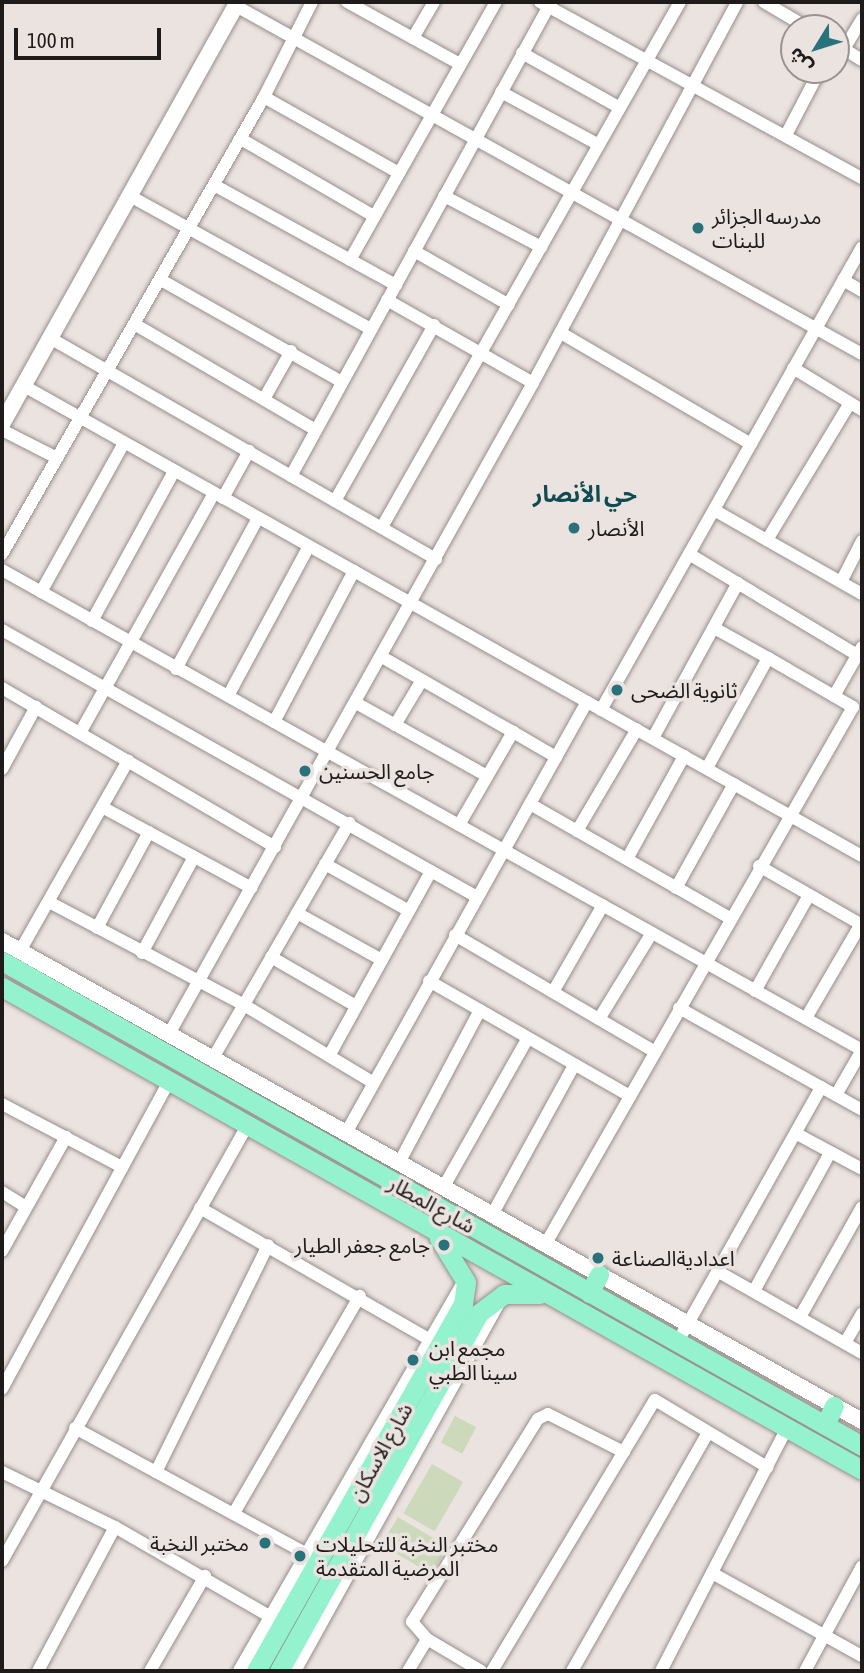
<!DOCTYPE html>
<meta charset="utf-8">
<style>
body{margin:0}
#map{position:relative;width:864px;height:1673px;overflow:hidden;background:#ebe3e0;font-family:"Asap Condensed","Noto Sans Arabic",sans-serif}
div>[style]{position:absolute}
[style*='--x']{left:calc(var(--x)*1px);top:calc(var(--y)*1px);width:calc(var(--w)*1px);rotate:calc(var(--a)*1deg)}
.green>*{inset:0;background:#ccd9ba;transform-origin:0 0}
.roads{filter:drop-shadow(0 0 2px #958e8b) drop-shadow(0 0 2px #958e8b)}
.street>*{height:12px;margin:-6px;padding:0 6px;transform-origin:6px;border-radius:6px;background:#fff}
.secondary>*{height:16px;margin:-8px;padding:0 8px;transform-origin:8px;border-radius:8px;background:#fff}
.primary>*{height:19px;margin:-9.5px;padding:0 9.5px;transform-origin:9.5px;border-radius:9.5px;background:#95f2ce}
.dots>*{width:19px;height:19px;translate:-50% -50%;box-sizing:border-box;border:4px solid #ebe3e0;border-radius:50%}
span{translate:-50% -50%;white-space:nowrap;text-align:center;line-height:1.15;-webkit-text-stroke:7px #ebe3e0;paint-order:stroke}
.poi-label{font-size:21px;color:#1e1b1a}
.left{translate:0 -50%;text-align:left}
.right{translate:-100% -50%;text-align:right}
.street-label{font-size:21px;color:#1e1b1a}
.neighbourhood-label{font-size:23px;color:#0e4b53;font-weight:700}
.frame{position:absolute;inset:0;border:4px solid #1e1b1a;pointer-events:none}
.north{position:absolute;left:780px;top:14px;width:70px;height:70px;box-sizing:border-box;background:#ebe3e0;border:2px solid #999391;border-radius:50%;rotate:232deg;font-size:19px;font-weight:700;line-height:28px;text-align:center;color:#1e1b1a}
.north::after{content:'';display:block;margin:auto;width:24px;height:32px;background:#29717b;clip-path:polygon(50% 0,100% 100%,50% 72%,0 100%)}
.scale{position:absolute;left:14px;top:28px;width:147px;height:32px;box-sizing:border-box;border:4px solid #1e1b1a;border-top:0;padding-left:9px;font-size:21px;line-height:24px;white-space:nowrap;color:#1e1b1a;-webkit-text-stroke:5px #ebe3e0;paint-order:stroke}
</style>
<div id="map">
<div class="green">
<div style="left:455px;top:1416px;width:24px;height:30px;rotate:28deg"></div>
<div style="left:432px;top:1464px;width:36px;height:57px;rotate:30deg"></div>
<div style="left:398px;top:1517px;width:58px;height:32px;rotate:31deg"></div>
</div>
<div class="roads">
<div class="street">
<div style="--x:347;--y:2;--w:129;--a:28.8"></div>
<div style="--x:540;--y:2;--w:367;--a:28.7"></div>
<div style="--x:764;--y:2;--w:51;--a:30.6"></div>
<div style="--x:236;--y:6;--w:716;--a:29.07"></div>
<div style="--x:413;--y:38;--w:42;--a:-59.7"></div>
<div style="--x:836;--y:44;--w:31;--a:32"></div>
<div style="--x:844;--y:49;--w:35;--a:-59"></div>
<div style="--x:522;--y:53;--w:112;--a:29.3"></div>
<div style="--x:501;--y:92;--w:111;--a:28.4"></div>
<div style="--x:264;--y:97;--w:155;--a:29.4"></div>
<div style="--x:786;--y:135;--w:73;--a:-62.4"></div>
<div style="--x:241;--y:139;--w:154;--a:30.1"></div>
<div style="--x:214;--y:185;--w:208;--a:28.8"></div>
<div style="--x:130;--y:196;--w:275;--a:28.9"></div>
<div style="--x:444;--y:196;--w:110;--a:27.7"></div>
<div style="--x:414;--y:251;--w:109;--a:29.6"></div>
<div style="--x:350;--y:260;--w:296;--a:-60.5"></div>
<div style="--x:161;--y:280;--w:208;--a:29.4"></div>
<div style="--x:843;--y:280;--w:22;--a:30"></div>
<div style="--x:387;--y:300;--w:168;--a:29.6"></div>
<div style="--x:136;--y:325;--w:208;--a:30.3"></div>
<div style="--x:561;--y:333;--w:220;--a:30.3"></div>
<div style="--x:50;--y:338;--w:445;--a:29.8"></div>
<div style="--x:793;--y:368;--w:81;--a:31.3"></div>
<div style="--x:24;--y:386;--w:961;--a:29.29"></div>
<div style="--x:264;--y:399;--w:55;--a:-60.6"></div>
<div style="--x:2;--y:430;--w:62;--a:27"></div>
<div style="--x:291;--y:476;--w:541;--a:-61.25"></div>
<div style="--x:223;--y:498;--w:54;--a:-61"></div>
<div style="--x:335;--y:501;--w:202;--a:-60.6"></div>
<div style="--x:714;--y:510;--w:170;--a:29.6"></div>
<div style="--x:382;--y:527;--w:604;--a:-60.42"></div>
<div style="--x:767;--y:540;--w:160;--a:-58.8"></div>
<div style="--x:2;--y:554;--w:527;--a:-60.17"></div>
<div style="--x:264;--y:97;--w:106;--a:-63.2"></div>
<div style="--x:689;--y:554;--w:196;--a:31"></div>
<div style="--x:2;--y:570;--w:985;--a:29.17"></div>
<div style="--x:841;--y:582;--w:46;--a:-62.9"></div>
<div style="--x:41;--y:592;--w:171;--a:-60.9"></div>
<div style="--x:92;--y:621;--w:171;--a:-61.3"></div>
<div style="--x:2;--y:630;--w:545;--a:29.34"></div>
<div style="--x:382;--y:657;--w:151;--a:29.8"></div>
<div style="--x:176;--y:669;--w:172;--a:-61.5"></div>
<div style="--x:2;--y:688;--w:316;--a:30.2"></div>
<div style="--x:228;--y:696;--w:170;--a:-61.6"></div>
<div style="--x:834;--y:696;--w:56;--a:-60.3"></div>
<div style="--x:356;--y:703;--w:150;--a:29.1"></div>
<div style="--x:601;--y:710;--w:531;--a:-60.59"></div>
<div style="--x:274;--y:722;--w:171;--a:-62.1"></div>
<div style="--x:395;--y:725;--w:52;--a:-59"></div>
<div style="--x:80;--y:733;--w:275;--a:-60.8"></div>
<div style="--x:653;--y:738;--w:177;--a:-61.3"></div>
<div style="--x:707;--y:768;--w:126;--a:-61"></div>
<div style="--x:768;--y:658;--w:62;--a:-150.9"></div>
<div style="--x:2;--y:769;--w:71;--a:-61.3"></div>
<div style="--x:530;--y:804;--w:230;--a:29.7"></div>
<div style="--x:102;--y:807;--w:170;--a:28.4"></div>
<div style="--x:459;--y:825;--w:108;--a:-59.9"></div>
<div style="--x:513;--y:732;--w:50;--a:30.2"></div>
<div style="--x:577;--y:831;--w:118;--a:-59.5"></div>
<div style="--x:627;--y:859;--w:118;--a:-61"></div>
<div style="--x:325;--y:864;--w:96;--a:29.2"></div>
<div style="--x:759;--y:866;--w:119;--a:29.8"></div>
<div style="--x:676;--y:888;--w:119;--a:-60.9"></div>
<div style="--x:49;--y:902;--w:221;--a:27.8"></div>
<div style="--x:244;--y:1005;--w:149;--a:31"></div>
<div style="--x:297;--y:913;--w:97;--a:28.9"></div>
<div style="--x:97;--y:928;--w:109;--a:-61.6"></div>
<div style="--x:455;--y:935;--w:232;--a:30.3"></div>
<div style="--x:20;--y:951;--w:219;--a:-60.4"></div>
<div style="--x:142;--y:953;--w:109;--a:-61.6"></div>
<div style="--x:271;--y:957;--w:98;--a:30"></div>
<div style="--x:429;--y:981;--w:232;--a:29.8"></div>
<div style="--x:755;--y:991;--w:110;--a:-60.6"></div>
<div style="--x:553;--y:992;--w:100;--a:-60.1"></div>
<div style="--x:679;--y:1008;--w:210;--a:29.1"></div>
<div style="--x:806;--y:1018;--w:109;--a:-59.7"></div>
<div style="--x:599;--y:1019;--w:101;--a:-58.4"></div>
<div style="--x:169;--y:1034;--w:746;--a:-60.79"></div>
<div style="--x:533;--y:383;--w:432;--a:-61.8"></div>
<div style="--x:329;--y:1056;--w:211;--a:-61.1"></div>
<div style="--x:213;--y:1058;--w:272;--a:-59.9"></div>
<div style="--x:836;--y:1095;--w:52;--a:-60"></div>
<div style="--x:2;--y:1104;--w:136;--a:27.7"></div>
<div style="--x:346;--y:1133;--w:494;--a:-60.8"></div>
<div style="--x:797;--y:1134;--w:74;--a:28.3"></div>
<div style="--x:399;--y:1163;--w:173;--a:-62.1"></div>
<div style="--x:443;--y:1188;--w:172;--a:-60.5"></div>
<div style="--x:2;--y:1192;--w:28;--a:32"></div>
<div style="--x:200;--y:1208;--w:264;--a:29.8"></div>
<div style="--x:492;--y:1215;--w:171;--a:-61.3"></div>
<div style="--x:545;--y:1245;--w:620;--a:-60.21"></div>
<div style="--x:853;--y:707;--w:98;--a:-150"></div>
<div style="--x:2;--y:1251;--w:131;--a:-60.7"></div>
<div style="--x:717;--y:1271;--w:167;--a:29.5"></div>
<div style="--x:754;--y:1291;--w:158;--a:-61.2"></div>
<div style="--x:800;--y:1317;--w:126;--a:-60.6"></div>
<div style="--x:677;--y:1343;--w:294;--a:-60.6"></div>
<div style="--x:845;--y:1343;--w:34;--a:-60"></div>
<div style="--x:2;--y:1389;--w:350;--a:-61.5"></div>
<div style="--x:75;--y:1428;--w:264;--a:28.5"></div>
<div style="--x:2;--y:1472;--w:126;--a:26"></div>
<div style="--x:115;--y:1527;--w:180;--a:30"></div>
<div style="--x:156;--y:1472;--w:253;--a:-63.7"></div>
<div style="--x:234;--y:1513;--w:251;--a:-59.9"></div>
<div style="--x:2;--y:1561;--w:501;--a:-60.62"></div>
<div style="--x:712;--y:1573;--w:171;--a:29"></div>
<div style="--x:38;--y:1671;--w:163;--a:-61.9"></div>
<div style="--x:150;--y:1671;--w:110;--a:-59.9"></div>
<div style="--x:295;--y:1671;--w:423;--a:-61"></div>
<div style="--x:408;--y:1671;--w:37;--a:-59"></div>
<div style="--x:481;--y:1671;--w:63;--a:-149.3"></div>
<div style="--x:427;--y:1639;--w:23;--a:-131"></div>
<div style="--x:412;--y:1622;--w:239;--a:-58.2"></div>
<div style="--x:538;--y:1419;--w:11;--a:-27"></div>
<div style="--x:548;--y:1414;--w:85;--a:26.6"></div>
<div style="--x:492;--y:1671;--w:316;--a:-59"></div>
<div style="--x:655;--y:1400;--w:131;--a:30.9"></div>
<div style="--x:572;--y:1671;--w:274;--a:-60.3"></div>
<div style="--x:661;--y:1671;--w:274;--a:-62.6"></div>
<div style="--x:805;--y:1671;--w:119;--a:-61.5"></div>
</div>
<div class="secondary">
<div style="--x:2;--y:424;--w:484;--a:-60.8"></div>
<div style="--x:2;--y:941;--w:985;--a:29.17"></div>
<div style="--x:241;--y:1671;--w:449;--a:-60"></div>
</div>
<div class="primary">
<div style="--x:2;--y:961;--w:987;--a:29.42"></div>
<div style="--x:2;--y:987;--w:986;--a:29.32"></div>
<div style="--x:589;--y:1293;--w:21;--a:-61"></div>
<div style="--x:825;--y:1425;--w:21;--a:-65"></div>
<div style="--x:256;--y:1671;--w:421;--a:-60.6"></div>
<div style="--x:463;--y:1304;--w:22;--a:-82"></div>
<div style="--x:466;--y:1282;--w:52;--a:-121.5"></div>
<div style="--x:279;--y:1671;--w:410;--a:-60.8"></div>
<div style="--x:479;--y:1313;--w:31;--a:-37"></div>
<div style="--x:504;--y:1294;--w:36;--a:0"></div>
</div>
</div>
<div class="dots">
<div style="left:698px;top:228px;background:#29717b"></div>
<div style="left:574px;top:528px;background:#29717b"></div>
<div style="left:617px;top:690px;background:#29717b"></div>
<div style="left:305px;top:771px;background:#29717b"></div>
<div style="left:444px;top:1245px;background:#29717b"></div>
<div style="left:598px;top:1258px;background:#29717b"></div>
<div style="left:413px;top:1360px;background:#29717b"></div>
<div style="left:265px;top:1543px;background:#29717b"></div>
<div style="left:300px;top:1556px;background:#29717b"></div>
</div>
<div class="poi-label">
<span class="left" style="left:712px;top:228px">مدرسه الجزائر<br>للبنات</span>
<span class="left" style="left:588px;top:528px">الأنصار</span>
<span class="left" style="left:631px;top:690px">ثانوية الضحى</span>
<span class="left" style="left:319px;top:771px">جامع الحسنين</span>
<span class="right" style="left:430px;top:1245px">جامع جعفر الطيار</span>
<span class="left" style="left:612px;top:1258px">اعداديةالصناعة</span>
<span class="left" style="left:429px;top:1360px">مجمع ابن<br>سينا الطبي</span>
<span class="right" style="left:249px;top:1543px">مختبر النخبة</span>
<span class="left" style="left:316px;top:1556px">مختبر النخبة للتحليلات<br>المرضية المتقدمة</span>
</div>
<div class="street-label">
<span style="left:432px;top:1204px;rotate:29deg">شارع المطار</span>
<span style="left:380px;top:1452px;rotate:-61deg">شارع الاسكان</span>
</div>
<div class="neighbourhood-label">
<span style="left:585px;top:494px">حي الأنصار</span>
</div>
<div class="frame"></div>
<div class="north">ش</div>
<div class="scale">100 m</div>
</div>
